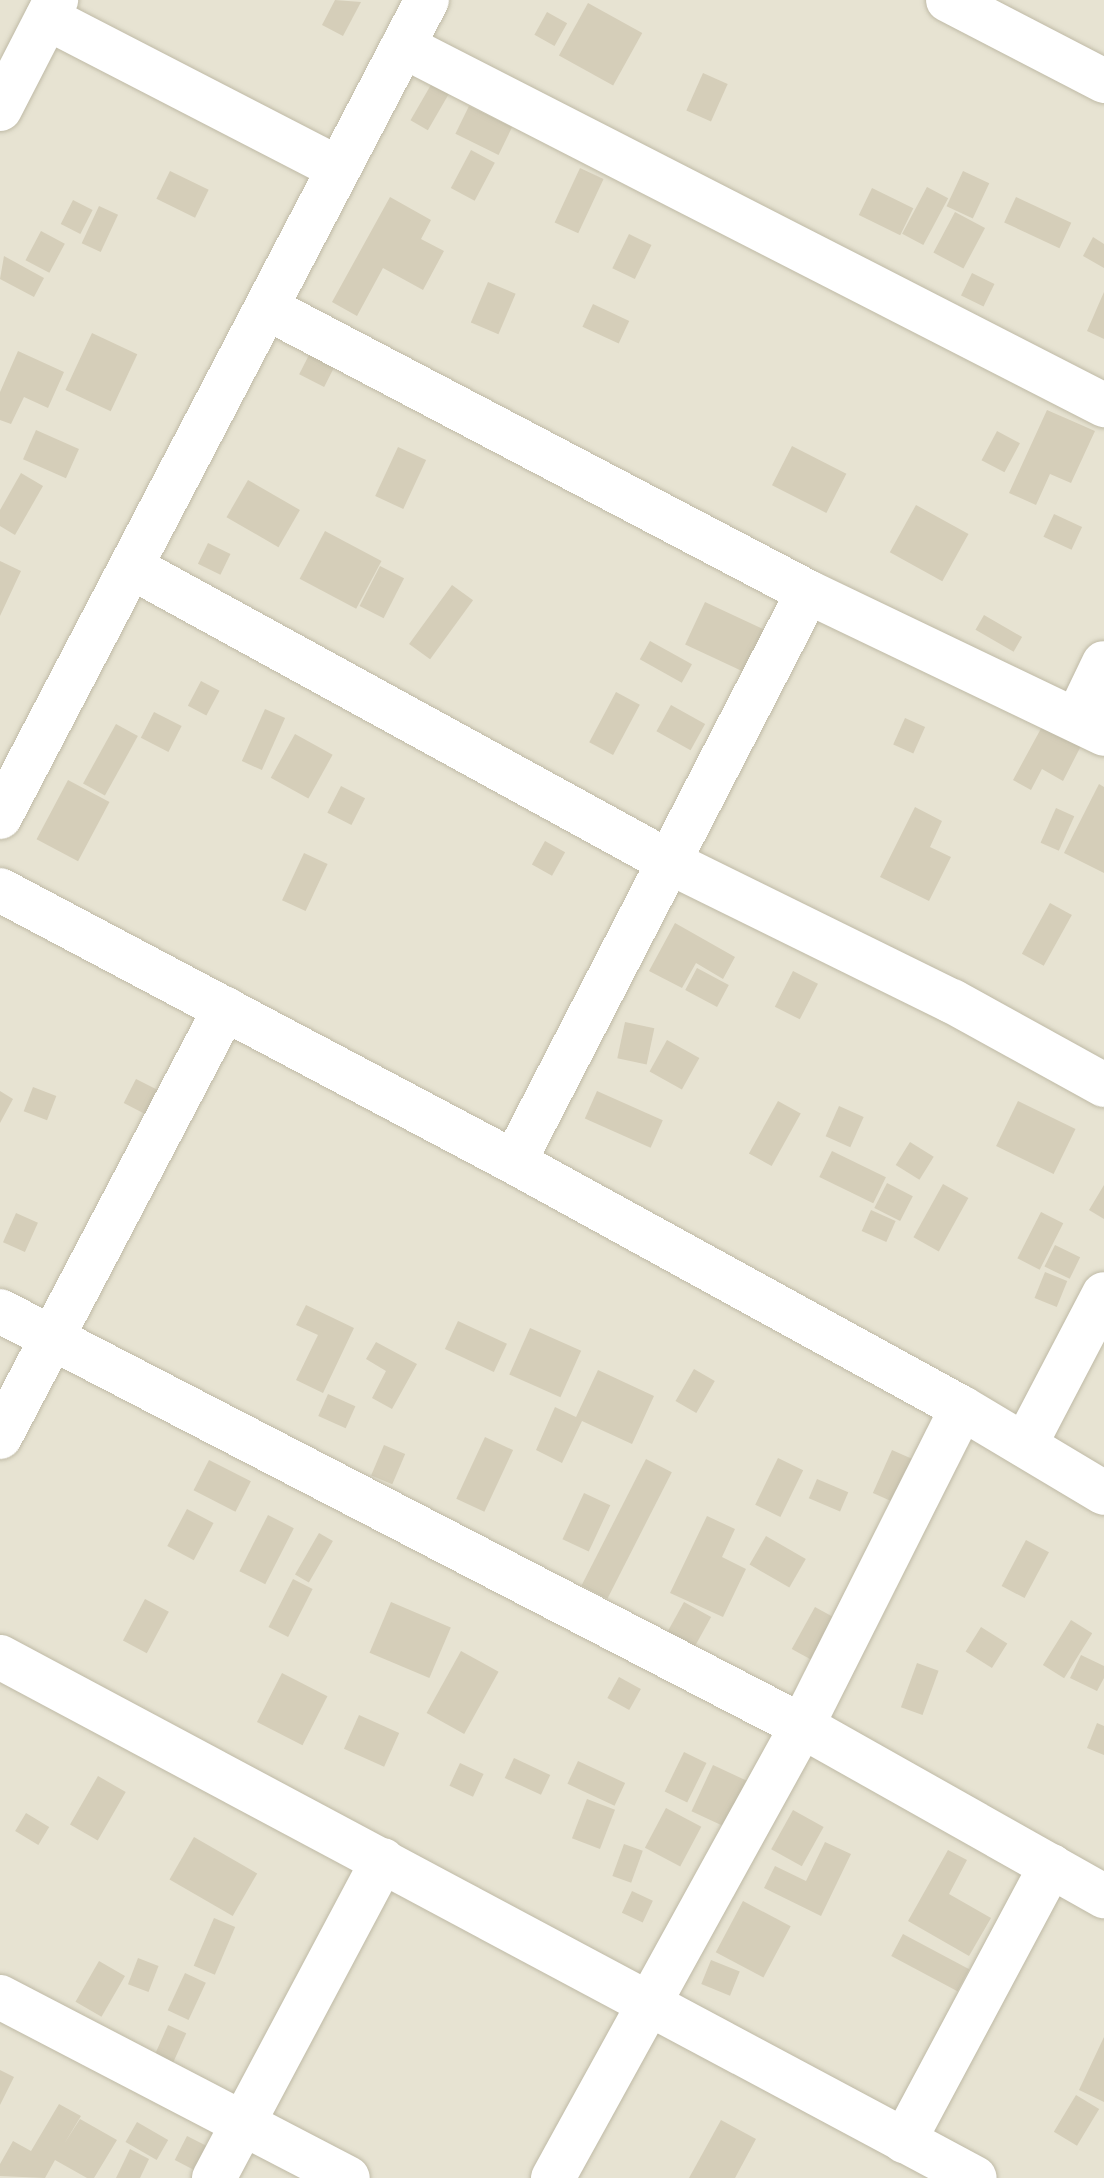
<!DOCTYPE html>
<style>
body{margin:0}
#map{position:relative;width:1104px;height:2178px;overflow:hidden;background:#f3f1e4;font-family:"Fira Sans",sans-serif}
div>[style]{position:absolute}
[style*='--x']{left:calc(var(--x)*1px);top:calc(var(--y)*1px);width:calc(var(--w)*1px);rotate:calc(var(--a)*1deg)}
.residential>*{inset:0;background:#e7e3d2;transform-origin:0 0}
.building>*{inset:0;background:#d5ceb9;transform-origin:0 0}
.roads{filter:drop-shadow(0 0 2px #bfbaa6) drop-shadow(0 0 2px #bfbaa6)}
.minor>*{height:44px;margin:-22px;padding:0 22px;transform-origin:22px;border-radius:22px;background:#fff}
span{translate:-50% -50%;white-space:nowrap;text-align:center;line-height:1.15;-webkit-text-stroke:6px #fff;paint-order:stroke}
</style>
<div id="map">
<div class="residential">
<div style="left:0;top:0;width:1104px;height:2178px"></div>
</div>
<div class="building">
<div style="clip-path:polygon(335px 0,361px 2px,343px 36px,322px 25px)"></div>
<div style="left:588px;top:3px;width:62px;height:60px;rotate:29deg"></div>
<div style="left:547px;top:12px;width:23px;height:26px;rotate:29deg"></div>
<div style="left:703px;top:73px;width:27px;height:41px;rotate:24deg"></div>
<div style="left:432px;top:83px;width:20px;height:43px;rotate:30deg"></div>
<div style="left:469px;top:106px;width:48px;height:31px;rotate:26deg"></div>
<div style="left:471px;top:150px;width:27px;height:43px;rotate:28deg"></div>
<div style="left:580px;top:168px;width:26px;height:60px;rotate:25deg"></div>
<div style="left:170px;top:171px;width:43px;height:31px;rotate:26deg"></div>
<div style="left:963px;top:171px;width:29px;height:39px;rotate:25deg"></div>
<div style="left:927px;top:187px;width:24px;height:53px;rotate:28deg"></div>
<div style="left:872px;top:188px;width:46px;height:30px;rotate:26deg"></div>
<div style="clip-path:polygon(390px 197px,431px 220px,421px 239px,444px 251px,423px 290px,383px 268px,357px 316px,332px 302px)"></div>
<div style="left:1016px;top:197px;width:61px;height:28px;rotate:25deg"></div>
<div style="left:73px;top:200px;width:22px;height:27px;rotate:27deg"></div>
<div style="left:99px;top:206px;width:21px;height:41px;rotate:25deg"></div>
<div style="left:955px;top:212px;width:34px;height:46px;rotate:28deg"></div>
<div style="left:41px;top:231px;width:27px;height:33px;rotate:28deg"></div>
<div style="left:629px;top:234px;width:25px;height:38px;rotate:26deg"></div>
<div style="clip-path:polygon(1093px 237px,1104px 244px,1104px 268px,1083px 256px)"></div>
<div style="clip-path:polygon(4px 256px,44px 278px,34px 297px,0 279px)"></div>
<div style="left:972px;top:273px;width:25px;height:25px;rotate:26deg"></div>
<div style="left:488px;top:282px;width:30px;height:44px;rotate:23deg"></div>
<div style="clip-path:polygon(1104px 292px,1104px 339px,1087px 331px)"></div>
<div style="left:593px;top:304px;width:40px;height:25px;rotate:25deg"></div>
<div style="left:92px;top:333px;width:50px;height:63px;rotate:25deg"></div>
<div style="clip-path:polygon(18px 351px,64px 372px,48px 408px,24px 397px,11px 424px,0 420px,0 392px)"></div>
<div style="left:311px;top:351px;width:28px;height:26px;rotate:27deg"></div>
<div style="clip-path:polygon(1047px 410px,1095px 431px,1071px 483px,1050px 474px,1036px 505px,1009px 493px)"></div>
<div style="left:36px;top:430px;width:47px;height:32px;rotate:24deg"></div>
<div style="left:997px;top:431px;width:26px;height:33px;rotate:28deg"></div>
<div style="left:792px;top:446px;width:61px;height:44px;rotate:27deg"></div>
<div style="left:398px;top:447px;width:31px;height:54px;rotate:25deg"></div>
<div style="clip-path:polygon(21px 473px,43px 486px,15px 535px,0 526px,0 510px)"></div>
<div style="left:248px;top:480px;width:60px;height:43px;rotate:30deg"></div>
<div style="left:916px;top:505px;width:60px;height:54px;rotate:29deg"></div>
<div style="left:1054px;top:514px;width:31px;height:25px;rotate:25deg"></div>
<div style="left:325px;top:531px;width:64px;height:54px;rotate:28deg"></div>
<div style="left:208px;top:543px;width:25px;height:23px;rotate:26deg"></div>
<div style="clip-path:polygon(0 561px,21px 571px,0 616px)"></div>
<div style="left:380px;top:566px;width:27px;height:45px;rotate:27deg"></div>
<div style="left:452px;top:585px;width:26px;height:73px;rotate:36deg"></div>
<div style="left:705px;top:602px;width:68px;height:47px;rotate:25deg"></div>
<div style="left:984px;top:615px;width:44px;height:17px;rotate:30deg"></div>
<div style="left:650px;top:641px;width:48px;height:21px;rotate:29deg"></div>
<div style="left:201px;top:681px;width:21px;height:28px;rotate:28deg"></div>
<div style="left:616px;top:692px;width:27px;height:57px;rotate:28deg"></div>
<div style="left:671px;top:705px;width:39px;height:30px;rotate:29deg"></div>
<div style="left:265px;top:709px;width:22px;height:57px;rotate:24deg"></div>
<div style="left:154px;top:712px;width:31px;height:29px;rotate:27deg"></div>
<div style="left:905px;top:718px;width:22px;height:29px;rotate:24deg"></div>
<div style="clip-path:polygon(1044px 723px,1082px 744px,1063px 781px,1042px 769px,1031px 790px,1013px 780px)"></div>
<div style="left:116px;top:724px;width:25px;height:68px;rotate:29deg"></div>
<div style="left:295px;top:734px;width:43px;height:50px;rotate:29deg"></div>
<div style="left:68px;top:780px;width:47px;height:67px;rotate:28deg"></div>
<div style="clip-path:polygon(1099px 784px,1104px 787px,1104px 873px,1064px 853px)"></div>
<div style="left:341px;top:786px;width:27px;height:30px;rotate:27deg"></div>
<div style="clip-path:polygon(915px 807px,942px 821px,930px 847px,951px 857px,929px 901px,880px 877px)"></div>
<div style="left:1056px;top:808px;width:20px;height:38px;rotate:24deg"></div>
<div style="left:545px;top:841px;width:23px;height:27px;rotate:29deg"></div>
<div style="left:304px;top:853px;width:26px;height:52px;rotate:25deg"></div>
<div style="left:1050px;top:903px;width:25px;height:58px;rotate:29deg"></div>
<div style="clip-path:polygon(675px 923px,735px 957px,723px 979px,696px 963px,682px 988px,649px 971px)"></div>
<div style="left:697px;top:968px;width:36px;height:25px;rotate:28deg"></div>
<div style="left:793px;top:971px;width:28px;height:40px;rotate:27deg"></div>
<div style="left:625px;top:1022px;width:30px;height:37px;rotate:12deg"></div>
<div style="left:667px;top:1040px;width:37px;height:36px;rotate:29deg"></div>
<div style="left:136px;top:1079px;width:25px;height:27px;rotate:27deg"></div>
<div style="left:33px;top:1087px;width:25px;height:26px;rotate:21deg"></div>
<div style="clip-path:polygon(0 1091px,13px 1099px,0 1123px)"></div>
<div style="left:597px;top:1091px;width:72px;height:30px;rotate:24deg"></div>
<div style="left:778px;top:1101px;width:26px;height:60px;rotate:29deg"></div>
<div style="left:1018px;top:1101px;width:64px;height:50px;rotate:26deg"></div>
<div style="left:839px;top:1106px;width:27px;height:33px;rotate:24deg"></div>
<div style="left:910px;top:1142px;width:28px;height:27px;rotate:32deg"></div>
<div style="left:832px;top:1151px;width:60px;height:29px;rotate:26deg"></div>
<div style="left:887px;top:1183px;width:29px;height:28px;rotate:27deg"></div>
<div style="left:943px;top:1184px;width:29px;height:61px;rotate:29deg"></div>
<div style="clip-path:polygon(1104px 1185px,1104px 1219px,1089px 1210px)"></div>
<div style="left:871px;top:1210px;width:27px;height:23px;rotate:24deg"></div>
<div style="left:1041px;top:1212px;width:25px;height:52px;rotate:27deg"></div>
<div style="left:16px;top:1213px;width:24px;height:32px;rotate:24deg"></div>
<div style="left:1055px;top:1245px;width:28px;height:24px;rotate:26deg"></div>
<div style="left:1045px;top:1272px;width:24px;height:28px;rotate:22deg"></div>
<div style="clip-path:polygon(306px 1305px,354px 1328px,323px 1393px,296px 1380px,318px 1335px,296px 1325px)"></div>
<div style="left:458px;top:1321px;width:54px;height:31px;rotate:25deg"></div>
<div style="left:530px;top:1328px;width:56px;height:51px;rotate:24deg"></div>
<div style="clip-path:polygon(376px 1342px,417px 1364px,392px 1409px,372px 1398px,386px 1371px,366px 1359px)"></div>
<div style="left:694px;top:1369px;width:24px;height:37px;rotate:30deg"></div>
<div style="clip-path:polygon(598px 1370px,654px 1396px,632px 1444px,582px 1421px,562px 1463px,536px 1450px,555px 1407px,576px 1417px)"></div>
<div style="left:328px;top:1394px;width:30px;height:24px;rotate:24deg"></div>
<div style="left:485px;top:1437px;width:31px;height:68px;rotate:25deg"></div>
<div style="left:384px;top:1445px;width:23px;height:33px;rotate:23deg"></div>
<div style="left:892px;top:1450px;width:42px;height:47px;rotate:24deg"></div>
<div style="left:778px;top:1458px;width:28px;height:52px;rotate:26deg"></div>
<div style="left:646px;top:1459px;width:29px;height:142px;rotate:27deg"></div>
<div style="left:209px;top:1460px;width:47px;height:34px;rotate:27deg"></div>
<div style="left:817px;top:1479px;width:34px;height:21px;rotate:23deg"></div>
<div style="left:584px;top:1493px;width:29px;height:51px;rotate:25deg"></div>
<div style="left:187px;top:1509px;width:30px;height:42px;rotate:28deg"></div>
<div style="left:268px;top:1515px;width:29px;height:63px;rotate:27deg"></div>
<div style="clip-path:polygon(707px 1516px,735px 1529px,722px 1557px,746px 1569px,723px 1617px,670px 1593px)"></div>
<div style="left:319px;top:1533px;width:16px;height:48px;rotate:30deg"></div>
<div style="left:766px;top:1536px;width:46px;height:33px;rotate:30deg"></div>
<div style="left:1026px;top:1540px;width:26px;height:52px;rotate:28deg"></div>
<div style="left:293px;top:1579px;width:22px;height:54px;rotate:27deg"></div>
<div style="left:145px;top:1599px;width:27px;height:47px;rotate:28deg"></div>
<div style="left:391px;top:1602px;width:65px;height:55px;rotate:23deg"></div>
<div style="left:684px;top:1602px;width:31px;height:34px;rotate:29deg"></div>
<div style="left:815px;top:1607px;width:25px;height:48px;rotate:29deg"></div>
<div style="left:1071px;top:1620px;width:25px;height:53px;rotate:32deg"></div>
<div style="left:981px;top:1627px;width:31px;height:29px;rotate:32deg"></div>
<div style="left:461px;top:1651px;width:43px;height:71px;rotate:29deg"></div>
<div style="clip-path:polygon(1081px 1655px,1104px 1666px,1104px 1678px,1097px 1691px,1070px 1678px)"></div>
<div style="left:917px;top:1663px;width:23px;height:47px;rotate:20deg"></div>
<div style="left:282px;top:1673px;width:51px;height:55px;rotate:27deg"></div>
<div style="left:619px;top:1677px;width:25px;height:24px;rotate:29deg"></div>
<div style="left:359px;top:1715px;width:44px;height:37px;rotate:24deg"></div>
<div style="clip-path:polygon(1097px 1723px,1104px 1726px,1104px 1755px,1087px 1748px)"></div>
<div style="left:684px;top:1752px;width:25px;height:44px;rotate:26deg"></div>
<div style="left:514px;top:1758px;width:40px;height:22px;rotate:25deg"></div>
<div style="left:578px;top:1761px;width:52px;height:25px;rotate:25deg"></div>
<div style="left:460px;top:1763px;width:26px;height:25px;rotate:25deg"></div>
<div style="left:713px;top:1765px;width:47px;height:51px;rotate:25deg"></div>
<div style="left:98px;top:1776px;width:32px;height:56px;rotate:30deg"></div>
<div style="left:587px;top:1799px;width:30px;height:42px;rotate:21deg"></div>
<div style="left:666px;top:1808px;width:40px;height:45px;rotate:28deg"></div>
<div style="left:793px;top:1810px;width:35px;height:45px;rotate:29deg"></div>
<div style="left:26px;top:1813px;width:27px;height:21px;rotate:31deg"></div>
<div style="left:194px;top:1837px;width:73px;height:49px;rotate:30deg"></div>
<div style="clip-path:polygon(825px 1842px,851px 1854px,821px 1916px,764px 1888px,775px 1866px,806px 1881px)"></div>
<div style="left:624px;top:1844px;width:20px;height:34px;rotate:20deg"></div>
<div style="clip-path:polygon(948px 1850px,967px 1860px,949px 1894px,991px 1918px,969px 1956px,908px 1921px)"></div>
<div style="left:632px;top:1891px;width:23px;height:24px;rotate:25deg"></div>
<div style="left:743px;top:1901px;width:54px;height:58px;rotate:28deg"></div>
<div style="left:214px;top:1918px;width:23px;height:52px;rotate:23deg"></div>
<div style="left:903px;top:1934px;width:75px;height:25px;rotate:28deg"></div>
<div style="left:138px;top:1958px;width:22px;height:28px;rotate:21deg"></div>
<div style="left:711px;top:1960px;width:31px;height:26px;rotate:22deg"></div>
<div style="left:99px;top:1961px;width:30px;height:47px;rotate:30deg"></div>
<div style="left:185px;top:1973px;width:23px;height:41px;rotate:25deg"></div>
<div style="left:168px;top:2025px;width:20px;height:36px;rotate:24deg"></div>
<div style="clip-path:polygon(1104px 2037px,1104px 2102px,1079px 2090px)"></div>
<div style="clip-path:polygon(0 2070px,14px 2077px,0 2105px)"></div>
<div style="left:1076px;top:2095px;width:27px;height:43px;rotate:31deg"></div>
<div style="clip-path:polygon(59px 2104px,81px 2116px,64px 2144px,80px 2119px,117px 2140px,94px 2178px,87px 2178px,55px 2160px,45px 2178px,0 2176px,0 2164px,13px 2141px,31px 2151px)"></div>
<div style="clip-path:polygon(721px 2120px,756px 2139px,735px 2178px,689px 2178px)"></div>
<div style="left:137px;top:2122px;width:36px;height:23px;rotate:30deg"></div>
<div style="left:187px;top:2136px;width:25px;height:27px;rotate:27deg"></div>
<div style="clip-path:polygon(130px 2149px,149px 2159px,140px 2178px,116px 2178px)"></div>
</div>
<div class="roads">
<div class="minor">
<div style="--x:948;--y:0;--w:176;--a:27.4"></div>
<div style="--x:47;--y:18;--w:326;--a:27.3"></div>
<div style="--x:403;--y:46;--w:788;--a:27.12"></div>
<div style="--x:0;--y:109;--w:123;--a:-62.8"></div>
<div style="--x:267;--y:308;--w:611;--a:27.7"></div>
<div style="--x:808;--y:592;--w:328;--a:25.6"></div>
<div style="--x:131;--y:567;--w:616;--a:28.73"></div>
<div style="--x:671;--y:863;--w:313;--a:26.2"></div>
<div style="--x:952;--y:1001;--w:174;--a:28.9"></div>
<div style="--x:1077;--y:719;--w:62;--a:-64.3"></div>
<div style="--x:0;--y:817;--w:922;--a:-62.41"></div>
<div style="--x:0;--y:890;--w:582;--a:27.89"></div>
<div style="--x:514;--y:1162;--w:511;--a:28.77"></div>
<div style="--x:962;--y:1408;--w:165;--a:30.9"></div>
<div style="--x:514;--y:1162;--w:641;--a:-62.72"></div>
<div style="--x:0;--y:1311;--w:903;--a:27.36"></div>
<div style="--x:802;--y:1726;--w:347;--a:29.4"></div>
<div style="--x:0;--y:1437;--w:484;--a:-62.3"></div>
<div style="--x:1025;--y:1445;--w:170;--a:-62.4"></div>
<div style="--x:0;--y:1657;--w:1105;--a:28.12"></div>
<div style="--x:0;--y:1997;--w:392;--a:27.5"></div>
<div style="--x:904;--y:2141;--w:312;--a:-61.9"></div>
<div style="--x:214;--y:2178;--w:360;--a:-62"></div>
<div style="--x:553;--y:2178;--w:516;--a:-61.15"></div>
<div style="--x:802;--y:1726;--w:356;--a:-63.3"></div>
</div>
</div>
</div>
